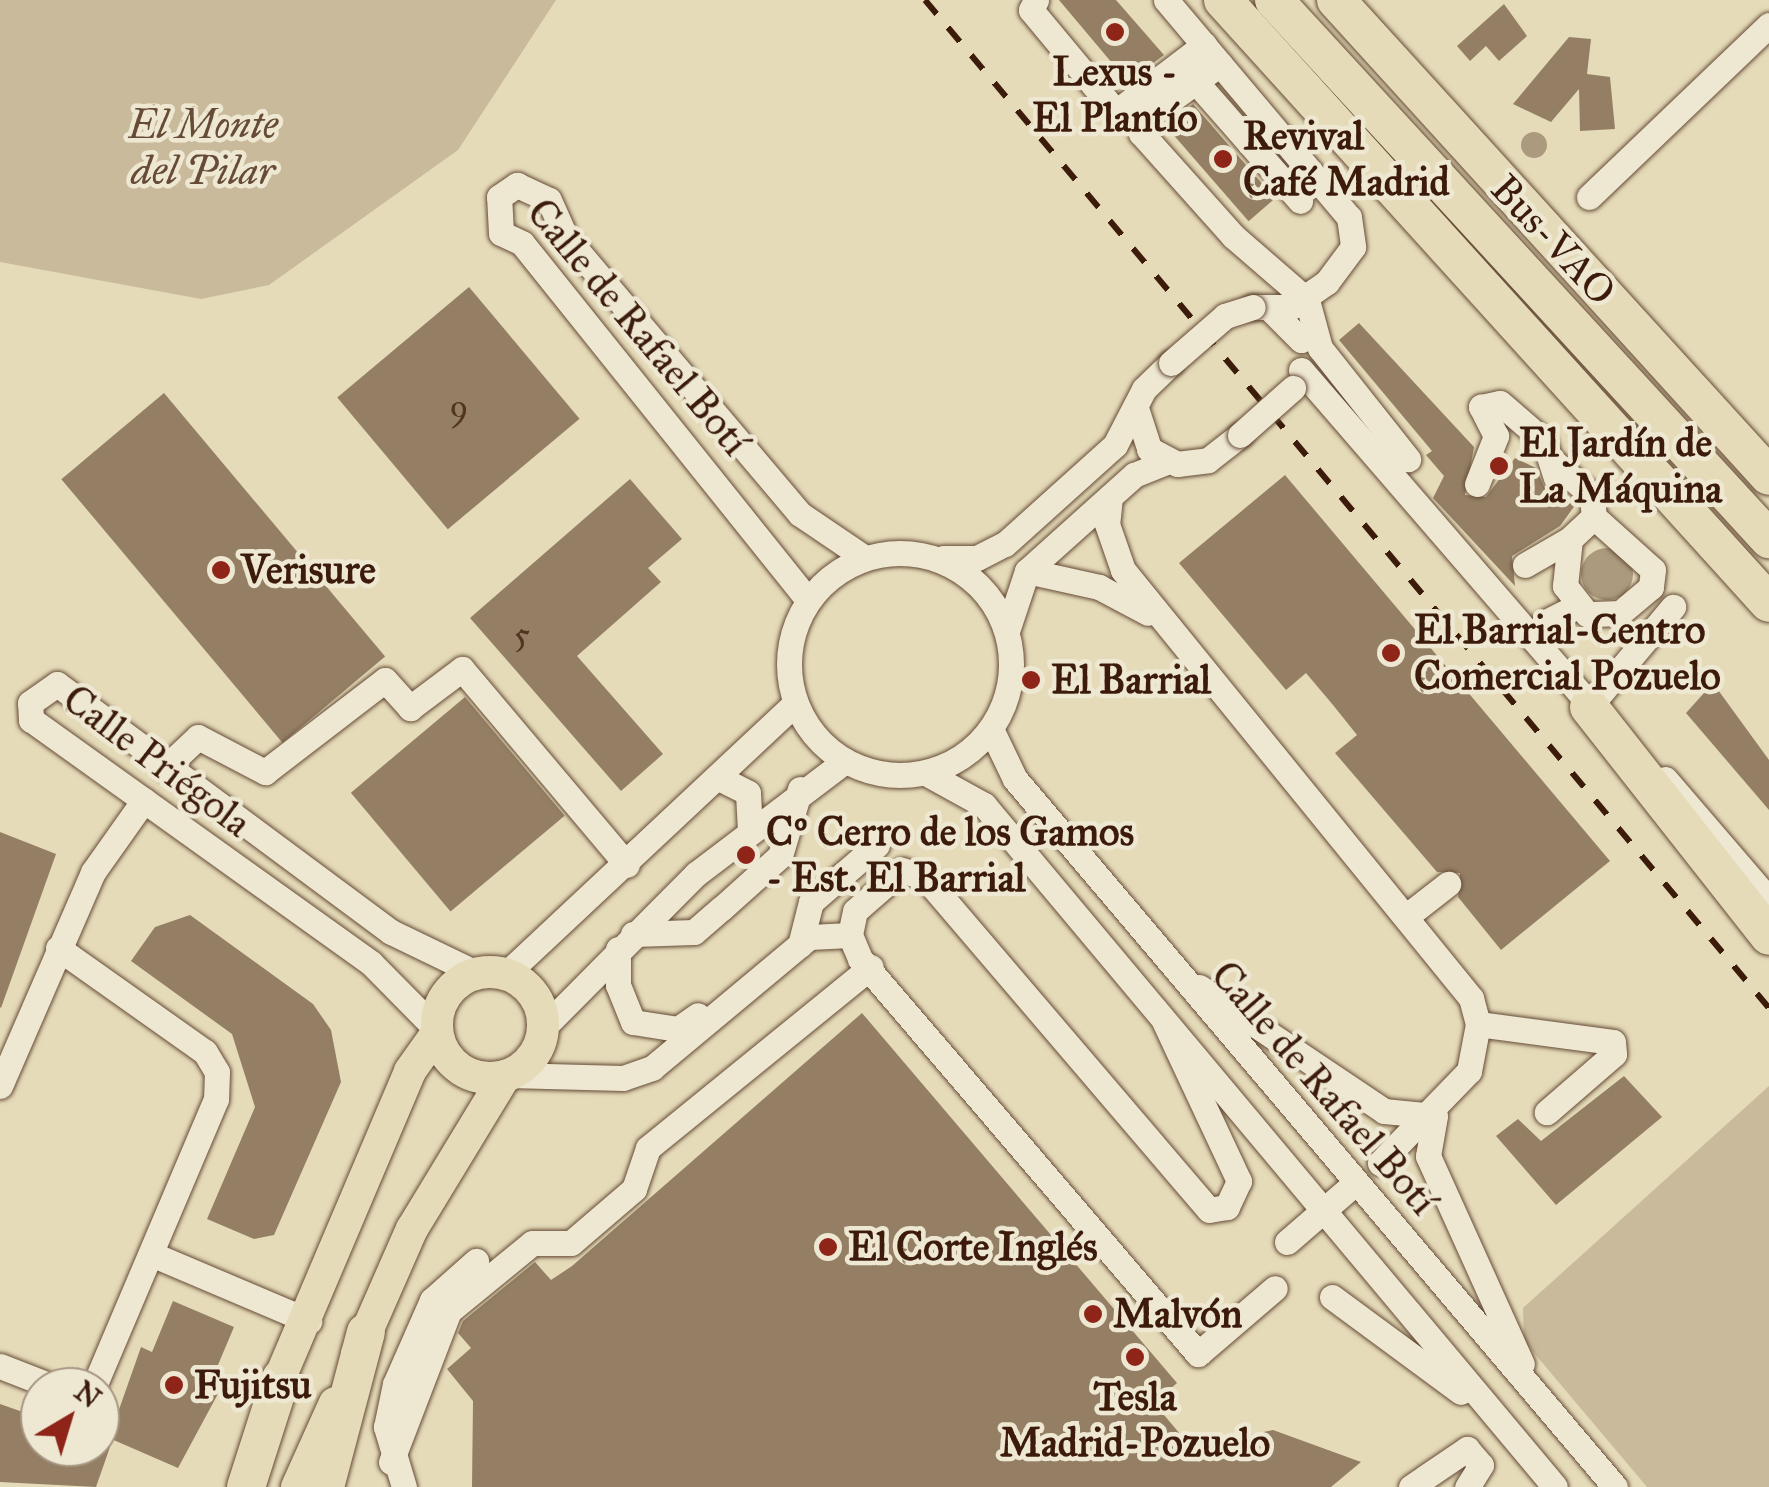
<!DOCTYPE html>
<meta charset="utf-8">
<style>
body{margin:0}
#map{position:relative;width:1769px;height:1487px;overflow:hidden;background:#e5dbb9;font-family:"IM FELL Great Primer",serif}
div>[style]{position:absolute}
[style*='--x']{left:calc(var(--x)*1px);top:calc(var(--y)*1px);width:calc(var(--w)*1px);rotate:calc(var(--a)*1deg)}
.green>*{inset:0;background:#c8ba9b}
.water>*{inset:0;background:#ac9a7e}
.round{border-radius:50%}
.building>*{inset:0;background:#947f65;transform-origin:0 0}
.roads{filter:drop-shadow(0 0 2px #664b36) drop-shadow(0 0 2px #664b36)}
.minor>*{height:25px;margin:-12.5px;padding:0 12.5px;transform-origin:12.5px;border-radius:12.5px;background:#eee8d2}
.minor>.ring{margin:-12.5px;padding:0;box-sizing:content-box;background:none;border:25px solid #eee8d2;border-radius:50%}
.major>*{height:32px;margin:-16px;padding:0 16px;transform-origin:16px;border-radius:16px;background:#e5dbb9}
.major>.ring{margin:-16px;padding:0;box-sizing:content-box;background:none;border:32px solid #e5dbb9;border-radius:50%}
.highway>*{height:38px;margin:-19px;padding:0 19px;transform-origin:19px;border-radius:19px;background:#e5dbb9}
.rail>*{height:6px;margin-top:-3px;transform-origin:0;background:repeating-linear-gradient(90deg,#3c1b0a 0 18px,transparent 0 36px)}
.bridges{filter:drop-shadow(0 0 2px #664b36) drop-shadow(0 0 2px #664b36)}
.minor-bridge>*{height:25px;margin:-12.5px;padding:0 12.5px;transform-origin:12.5px;border-radius:12.5px;background:#eee8d2}
.dots>*{width:28px;height:28px;translate:-50% -50%;box-sizing:border-box;border:5px solid #eee8d2;border-radius:50%}
span{translate:-50% -50%;white-space:nowrap;text-align:center;line-height:1.15;-webkit-text-stroke:9px #eee8d2;paint-order:stroke}
.number-label{font-size:35px;color:#523421}
.number-label span{-webkit-text-stroke-width:0}
.poi-label{font-size:40px;color:#3c1b0a;font-weight:700}
.left{translate:0 -50%;text-align:left}
.park-label{font-size:40px;color:#664b36;font-style:italic}
.street-label{font-size:40px;color:#3c1b0a}
.north{position:absolute;left:20px;top:1367px;width:100px;height:100px;box-sizing:border-box;background:#eee8d2;border:2px solid #a79682;border-radius:50%;rotate:38deg;font-size:28px;font-weight:700;line-height:40px;text-align:center;color:#3c1b0a}
.north::after{content:'';display:block;margin:auto;width:35px;height:45px;background:#8f2418;clip-path:polygon(50% 0,100% 100%,50% 72%,0 100%)}
</style>
<div id="map">
<div class="green">
<div style="clip-path:polygon(0 0,556px 0,458px 150px,269px 285px,201px 299px,0 262px)"></div>
<div style="clip-path:polygon(1769px 1086px,1769px 1487px,1647px 1487px,1524px 1341px,1523px 1308px)"></div>
</div>
<div class="water">
<div class="round" style="left:1521px;top:132px;width:26px;height:26px"></div>
<div class="round" style="left:1581px;top:548px;width:52px;height:52px"></div>
</div>
<div class="building">
<div style="clip-path:polygon(1059px 0,1116px 0,1164px 55px,1128px 82px)"></div>
<div style="clip-path:polygon(1504px 4px,1527px 36px,1499px 61px,1486px 46px,1470px 61px,1457px 46px)"></div>
<div style="clip-path:polygon(1569px 37px,1591px 39px,1587px 74px,1610px 77px,1615px 129px,1580px 131px,1579px 89px,1551px 122px,1513px 104px)"></div>
<div style="left:1193px;top:104px;width:125px;height:35px;rotate:49deg"></div>
<div style="left:469px;top:287px;width:172px;height:172px;rotate:50deg"></div>
<div style="clip-path:polygon(1359px 323px,1474px 447px,1465px 495px,1486px 497px,1515px 458px,1536px 468px,1546px 491px,1576px 504px,1560px 526px,1512px 556px,1515px 586px,1433px 498px,1444px 476px,1426px 455px,1432px 451px,1339px 340px)"></div>
<div style="left:164px;top:393px;width:344px;height:134px;rotate:50deg"></div>
<div style="clip-path:polygon(1285px 475px,1610px 861px,1501px 950px,1458px 897px,1460px 873px,1437px 872px,1335px 753px,1357px 735px,1333px 705px,1306px 673px,1286px 690px,1179px 563px)"></div>
<div style="clip-path:polygon(630px 479px,682px 539px,648px 568px,661px 582px,577px 656px,663px 754px,621px 791px,470px 618px)"></div>
<div style="clip-path:polygon(1713px 683px,1769px 760px,1769px 810px,1686px 713px)"></div>
<div style="left:465px;top:697px;width:155px;height:149px;rotate:50deg"></div>
<div style="clip-path:polygon(0 832px,56px 854px,1px 1008px,0 1007px)"></div>
<div style="clip-path:polygon(190px 915px,313px 1004px,331px 1030px,341px 1082px,274px 1235px,254px 1239px,207px 1219px,255px 1107px,232px 1034px,131px 961px,155px 927px)"></div>
<div style="clip-path:polygon(862px 1013px,1177px 1383px,1154px 1403px,1191px 1447px,1273px 1430px,1361px 1462px,1331px 1487px,472px 1487px,473px 1401px,447px 1369px,471px 1348px,458px 1333px,463px 1321px,535px 1262px,551px 1280px,572px 1266px)"></div>
<div style="clip-path:polygon(1624px 1076px,1662px 1117px,1556px 1205px,1496px 1136px,1518px 1119px,1541px 1141px)"></div>
<div style="clip-path:polygon(173px 1301px,234px 1327px,215px 1372px,227px 1377px,178px 1468px,109px 1438px,141px 1347px,152px 1352px)"></div>
<div style="clip-path:polygon(0 1404px,40px 1418px,40px 1447px,110px 1447px,96px 1487px,0 1482px)"></div>
</div>
<div class="roads">
<div class="minor">
<div style="--x:1036;--y:0;--w:11;--a:117"></div>
<div style="--x:1031;--y:10;--w:133;--a:50.2"></div>
<div style="--x:1116;--y:112;--w:111;--a:-37.3"></div>
<div style="--x:1166;--y:0;--w:284;--a:49.9"></div>
<div style="--x:1349;--y:217;--w:30;--a:82"></div>
<div style="--x:1353;--y:247;--w:44;--a:126.6"></div>
<div style="--x:1327;--y:282;--w:44;--a:145.2"></div>
<div style="--x:1291;--y:307;--w:38;--a:180"></div>
<div style="--x:1220;--y:64;--w:92;--a:143.9"></div>
<div style="--x:1146;--y:118;--w:16;--a:108"></div>
<div style="--x:1141;--y:133;--w:138;--a:48.2"></div>
<div style="--x:1233;--y:236;--w:98;--a:40.9"></div>
<div style="--x:1307;--y:300;--w:50;--a:74.8"></div>
<div style="--x:1320;--y:348;--w:142;--a:51.6"></div>
<div style="--x:1196;--y:82;--w:158;--a:48.8"></div>
<div style="--x:1589;--y:197;--w:249;--a:-43.7"></div>
<div style="--x:1270;--y:309;--w:44;--a:45"></div>
<div style="--x:1301;--y:370;--w:457;--a:49.2"></div>
<div style="--x:1137;--y:411;--w:40;--a:72"></div>
<div style="--x:1149;--y:449;--w:32;--a:28"></div>
<div style="--x:1177;--y:464;--w:31;--a:-7"></div>
<div style="--x:1208;--y:460;--w:41;--a:-38"></div>
<div style="--x:1554;--y:462;--w:51;--a:41.8"></div>
<div style="--x:1592;--y:496;--w:21;--a:85"></div>
<div style="--x:1594;--y:517;--w:79;--a:41.9"></div>
<div style="--x:1653;--y:570;--w:17;--a:97"></div>
<div style="--x:1651;--y:587;--w:40;--a:140"></div>
<div style="--x:1620;--y:613;--w:33;--a:178"></div>
<div style="--x:1587;--y:614;--w:36;--a:-128"></div>
<div style="--x:1565;--y:586;--w:47;--a:-83.9"></div>
<div style="--x:1570;--y:539;--w:33;--a:-43"></div>
<div style="--x:1477;--y:484;--w:52;--a:-68.4"></div>
<div style="--x:1496;--y:436;--w:33;--a:-117"></div>
<div style="--x:1481;--y:407;--w:19;--a:-12"></div>
<div style="--x:1500;--y:403;--w:58;--a:40.8"></div>
<div style="--x:1544;--y:441;--w:39;--a:72"></div>
<div style="--x:1110;--y:497;--w:27;--a:96"></div>
<div style="--x:1107;--y:524;--w:49;--a:70.8"></div>
<div style="--x:1123;--y:570;--w:552;--a:50.89"></div>
<div style="--x:1471;--y:998;--w:27;--a:75"></div>
<div style="--x:1478;--y:1024;--w:48;--a:100.8"></div>
<div style="--x:1469;--y:1071;--w:128;--a:134.1"></div>
<div class="ring" style="left:789px;top:553px;width:197px;height:197px"></div>
<div style="--x:943;--y:558;--w:34;--a:0"></div>
<div style="--x:977;--y:558;--w:31;--a:-27"></div>
<div style="--x:1005;--y:544;--w:148;--a:-42"></div>
<div style="--x:1115;--y:445;--w:63;--a:-62.6"></div>
<div style="--x:1144;--y:389;--w:37;--a:-44"></div>
<div style="--x:1525;--y:565;--w:52;--a:-30"></div>
<div style="--x:1027;--y:571;--w:74;--a:12.5"></div>
<div style="--x:1099;--y:587;--w:55;--a:28"></div>
<div style="--x:808;--y:600;--w:457;--a:-128.7"></div>
<div style="--x:522;--y:243;--w:23;--a:-155"></div>
<div style="--x:501;--y:233;--w:36;--a:-93"></div>
<div style="--x:499;--y:197;--w:22;--a:-34"></div>
<div style="--x:517;--y:185;--w:35;--a:25"></div>
<div style="--x:549;--y:200;--w:39;--a:66"></div>
<div style="--x:565;--y:236;--w:364;--a:49.8"></div>
<div style="--x:800;--y:514;--w:78;--a:34.1"></div>
<div style="--x:1544;--y:623;--w:39;--a:-27"></div>
<div style="--x:1007;--y:631;--w:63;--a:-71.6"></div>
<div style="--x:1027;--y:571;--w:144;--a:-41.9"></div>
<div style="--x:1134;--y:475;--w:37;--a:-22"></div>
<div style="--x:1589;--y:707;--w:131;--a:-50"></div>
<div style="--x:991;--y:729;--w:55;--a:64.4"></div>
<div style="--x:1015;--y:779;--w:928;--a:49.72"></div>
<div style="--x:165;--y:768;--w:45;--a:-43.2"></div>
<div style="--x:198;--y:737;--w:76;--a:27.6"></div>
<div style="--x:265;--y:772;--w:151;--a:-37.5"></div>
<div style="--x:385;--y:680;--w:38;--a:48"></div>
<div style="--x:410;--y:708;--w:65;--a:-36.9"></div>
<div style="--x:462;--y:669;--w:256;--a:49.9"></div>
<div style="--x:926;--y:773;--w:66;--a:28.9"></div>
<div style="--x:984;--y:805;--w:889;--a:50.06"></div>
<div style="--x:1665;--y:779;--w:160;--a:49.3"></div>
<div style="--x:723;--y:780;--w:28;--a:27"></div>
<div style="--x:748;--y:793;--w:38;--a:87"></div>
<div style="--x:1408;--y:915;--w:51;--a:-37.8"></div>
<div style="--x:633;--y:934;--w:61;--a:-1.9"></div>
<div style="--x:694;--y:932;--w:37;--a:-41"></div>
<div style="--x:722;--y:908;--w:78;--a:-41.9"></div>
<div style="--x:780;--y:856;--w:70;--a:-73.4"></div>
<div style="--x:800;--y:945;--w:44;--a:-75.7"></div>
<div style="--x:811;--y:902;--w:87;--a:-40.8"></div>
<div style="--x:58;--y:948;--w:180;--a:35.3"></div>
<div style="--x:205;--y:1052;--w:23;--a:59"></div>
<div style="--x:217;--y:1072;--w:27;--a:92"></div>
<div style="--x:216;--y:1099;--w:313;--a:113"></div>
<div style="--x:618;--y:949;--w:36;--a:90"></div>
<div style="--x:618;--y:985;--w:40;--a:68"></div>
<div style="--x:633;--y:1022;--w:46;--a:8.8"></div>
<div style="--x:678;--y:1029;--w:24;--a:-35"></div>
<div style="--x:506;--y:974;--w:396;--a:-43.1"></div>
<div style="--x:1199;--y:987;--w:223;--a:33.8"></div>
<div style="--x:1384;--y:1111;--w:51;--a:5.6"></div>
<div style="--x:1435;--y:1116;--w:41;--a:99.9"></div>
<div style="--x:1428;--y:1156;--w:228;--a:65.7"></div>
<div style="--x:1164;--y:1021;--w:177;--a:64.9"></div>
<div style="--x:1239;--y:1181;--w:29;--a:115"></div>
<div style="--x:1227;--y:1207;--w:18;--a:171"></div>
<div style="--x:1209;--y:1210;--w:437;--a:-130.5"></div>
<div style="--x:925;--y:878;--w:24;--a:-161"></div>
<div style="--x:902;--y:870;--w:62;--a:138.9"></div>
<div style="--x:855;--y:911;--w:25;--a:102"></div>
<div style="--x:850;--y:935;--w:26;--a:67"></div>
<div style="--x:860;--y:959;--w:520;--a:49.45"></div>
<div style="--x:1198;--y:1354;--w:101;--a:-40.6"></div>
<div style="--x:1478;--y:1024;--w:136;--a:7.6"></div>
<div style="--x:1613;--y:1042;--w:12;--a:85"></div>
<div style="--x:1614;--y:1054;--w:89;--a:139.1"></div>
<div style="--x:544;--y:1027;--w:216;--a:-45.2"></div>
<div style="--x:696;--y:874;--w:187;--a:-37.2"></div>
<div style="--x:438;--y:1031;--w:95;--a:-134.6"></div>
<div style="--x:371;--y:963;--w:418;--a:-144.4"></div>
<div style="--x:31;--y:720;--w:17;--a:-93"></div>
<div style="--x:30;--y:703;--w:33;--a:-35"></div>
<div style="--x:57;--y:684;--w:416;--a:36.6"></div>
<div style="--x:391;--y:932;--w:94;--a:25.8"></div>
<div style="--x:509;--y:1075;--w:114;--a:1.5"></div>
<div style="--x:623;--y:1078;--w:31;--a:-19"></div>
<div style="--x:652;--y:1068;--w:204;--a:-39.8"></div>
<div style="--x:809;--y:937;--w:41;--a:-2.8"></div>
<div style="--x:0;--y:1086;--w:233;--a:-66.5"></div>
<div style="--x:93;--y:872;--w:88;--a:-54.7"></div>
<div style="--x:1287;--y:1242;--w:90;--a:-40.9"></div>
<div style="--x:151;--y:1254;--w:172;--a:23"></div>
<div style="--x:1332;--y:1297;--w:160;--a:36.4"></div>
<div style="--x:0;--y:1366;--w:58;--a:21.3"></div>
<div style="--x:391;--y:1462;--w:162;--a:-69"></div>
<div style="--x:449;--y:1311;--w:107;--a:-39.3"></div>
<div style="--x:532;--y:1243;--w:39;--a:0"></div>
<div style="--x:571;--y:1243;--w:83;--a:-40.6"></div>
<div style="--x:634;--y:1189;--w:43;--a:-71.1"></div>
<div style="--x:648;--y:1148;--w:287;--a:-39.1"></div>
<div style="--x:404;--y:1487;--w:63;--a:-106.7"></div>
<div style="--x:386;--y:1427;--w:44;--a:-78.2"></div>
<div style="--x:395;--y:1384;--w:92;--a:-66.2"></div>
<div style="--x:432;--y:1300;--w:59;--a:-41.6"></div>
<div style="--x:1411;--y:1487;--w:68;--a:-34.2"></div>
<div style="--x:1467;--y:1449;--w:21;--a:49"></div>
<div style="--x:1481;--y:1465;--w:26;--a:122"></div>
</div>
<div class="major">
<div class="ring" style="left:437px;top:972px;width:74px;height:74px"></div>
<div style="--x:357;--y:1354;--w:137;--a:-66.3"></div>
<div style="--x:412;--y:1229;--w:179;--a:-58.7"></div>
<div style="--x:271;--y:1399;--w:356;--a:-67"></div>
<div style="--x:410;--y:1071;--w:47;--a:-54.6"></div>
<div style="--x:297;--y:1487;--w:92;--a:-65.7"></div>
</div>
<div class="highway">
<div style="--x:1223;--y:0;--w:813;--a:47.84"></div>
<div style="--x:1274;--y:0;--w:732;--a:47.44"></div>
<div style="--x:1336;--y:0;--w:643;--a:47.71"></div>
<div style="--x:1589;--y:707;--w:291;--a:51.8"></div>
<div style="--x:246;--y:1487;--w:114;--a:-72.2"></div>
<div style="--x:325;--y:1487;--w:160;--a:-75.2"></div>
</div>
</div>
<div class="rail">
<div style="--x:925;--y:0;--w:1315;--a:50.06"></div>
</div>
<div class="bridges">
<div class="minor-bridge">
<div style="--x:1171;--y:363;--w:72;--a:-41"></div>
<div style="--x:1225;--y:316;--w:29;--a:-18"></div>
<div style="--x:1240;--y:435;--w:71;--a:-41.6"></div>
</div>
</div>
<div class="dots">
<div style="left:1115px;top:32px;background:#8f2418"></div>
<div style="left:1223px;top:159px;background:#8f2418"></div>
<div style="left:1499px;top:466px;background:#8f2418"></div>
<div style="left:221px;top:570px;background:#8f2418"></div>
<div style="left:1391px;top:653px;background:#8f2418"></div>
<div style="left:1031px;top:680px;background:#8f2418"></div>
<div style="left:746px;top:855px;background:#8f2418"></div>
<div style="left:828px;top:1247px;background:#8f2418"></div>
<div style="left:1093px;top:1314px;background:#8f2418"></div>
<div style="left:1135px;top:1357px;background:#8f2418"></div>
<div style="left:174px;top:1385px;background:#8f2418"></div>
</div>
<div class="number-label">
<span style="left:459px;top:408px">9</span>
<span style="left:522px;top:635px">5</span>
</div>
<div class="poi-label">
<span style="left:1115px;top:95px">Lexus -<br>El Plantío</span>
<span class="left" style="left:1243px;top:159px">Revival<br>Café Madrid</span>
<span class="left" style="left:1519px;top:466px">El Jardín de<br>La Máquina</span>
<span class="left" style="left:241px;top:570px">Verisure</span>
<span class="left" style="left:1414px;top:653px">El Barrial-Centro<br>Comercial Pozuelo</span>
<span class="left" style="left:1051px;top:680px">El Barrial</span>
<span class="left" style="left:766px;top:855px">Cº Cerro de los Gamos<br>- Est. El Barrial</span>
<span class="left" style="left:848px;top:1247px">El Corte Inglés</span>
<span class="left" style="left:1113px;top:1314px">Malvón</span>
<span class="left" style="left:194px;top:1385px">Fujitsu</span>
<span style="left:1135px;top:1420px">Tesla<br>Madrid-Pozuelo</span>
</div>
<div class="park-label">
<span style="left:203px;top:148px">El Monte<br>del Pilar</span>
</div>
<div class="street-label">
<span style="left:1553px;top:240px;rotate:47deg">Bus-VAO</span>
<span style="left:638px;top:327px;rotate:50deg">Calle de Rafael Botí</span>
<span style="left:157px;top:761px;rotate:37deg">Calle Priégola</span>
<span style="left:1324px;top:1088px;rotate:49deg">Calle de Rafael Botí</span>
</div>
<div class="north">N</div>
</div>
